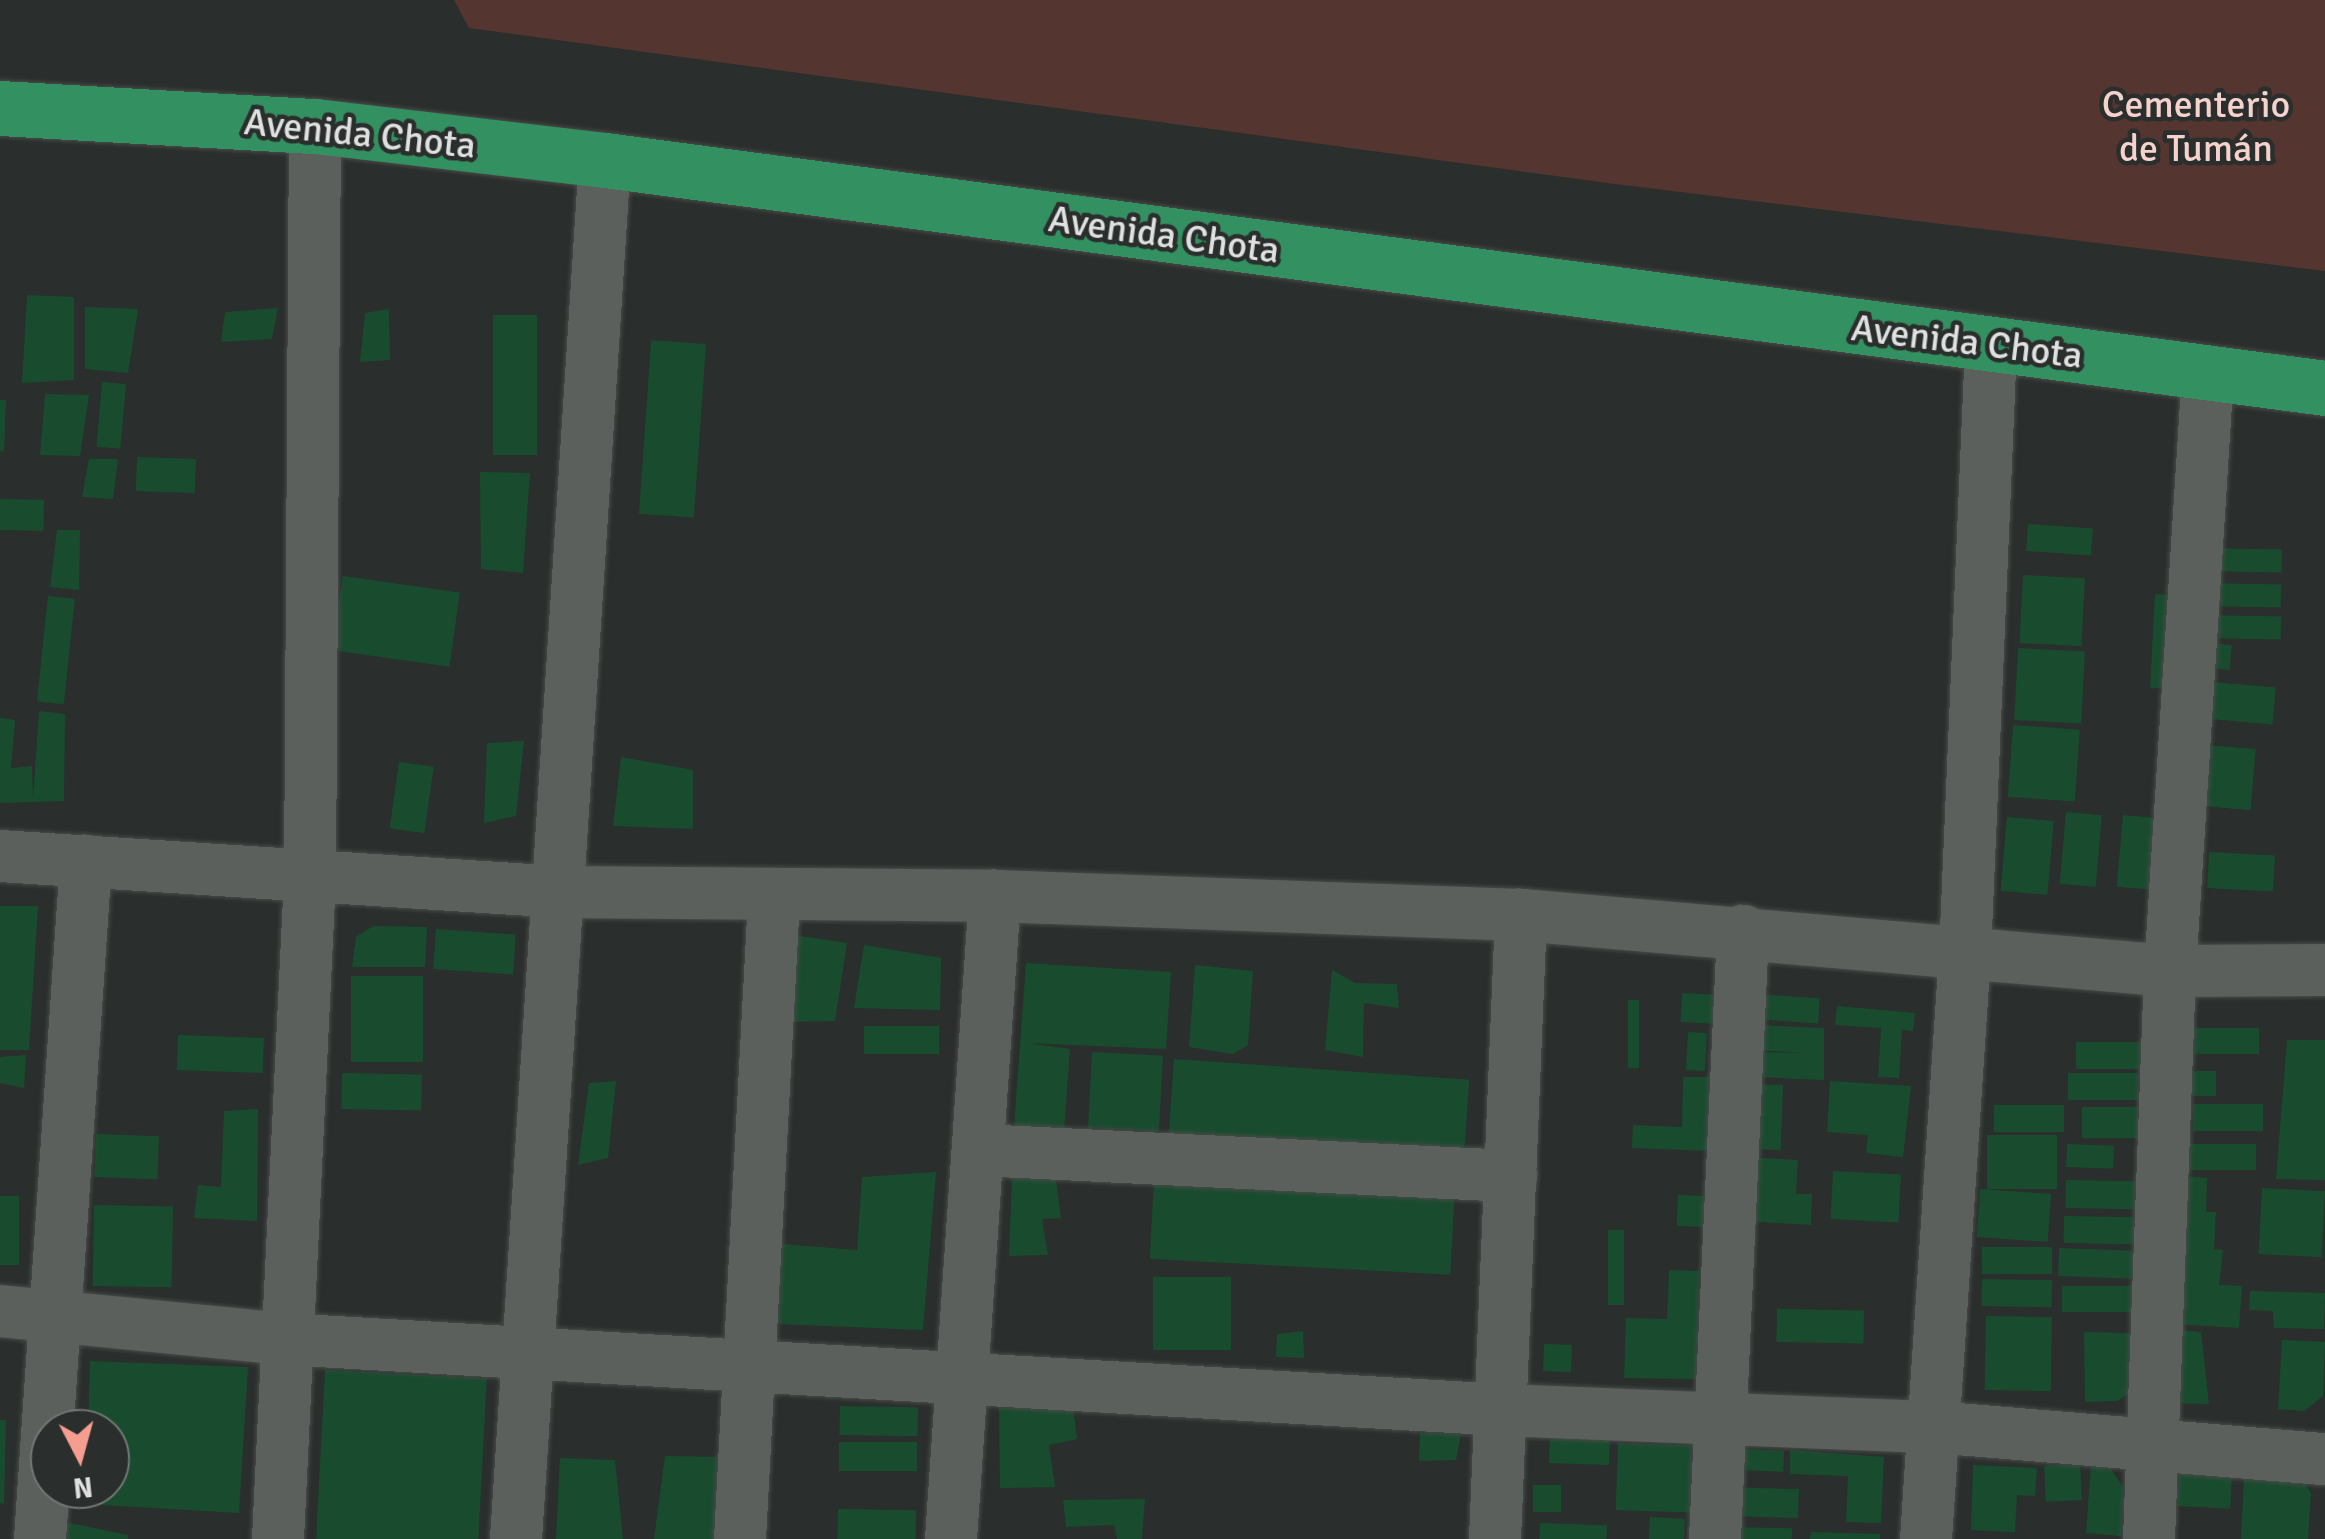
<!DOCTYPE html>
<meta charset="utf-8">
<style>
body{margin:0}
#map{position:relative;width:2325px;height:1539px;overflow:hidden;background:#2a2e2c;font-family:Signika,sans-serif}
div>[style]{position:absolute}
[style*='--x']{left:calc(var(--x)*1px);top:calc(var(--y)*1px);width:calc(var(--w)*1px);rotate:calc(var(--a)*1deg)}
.green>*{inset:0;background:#543530}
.building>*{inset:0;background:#194c2f;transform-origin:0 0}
.roads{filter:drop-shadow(0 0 2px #484b49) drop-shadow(0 0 2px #484b49)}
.minor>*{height:52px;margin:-26px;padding:0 26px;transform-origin:26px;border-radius:26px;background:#5c605d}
.trunk>*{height:55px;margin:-27.5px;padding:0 27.5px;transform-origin:27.5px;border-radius:27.5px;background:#339060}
span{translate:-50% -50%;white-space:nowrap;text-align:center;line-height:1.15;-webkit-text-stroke:9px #2a2e2c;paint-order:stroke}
.park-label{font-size:38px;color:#f6d2cc}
.street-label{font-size:38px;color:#dfe1e0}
.north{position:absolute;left:30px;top:1409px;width:100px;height:100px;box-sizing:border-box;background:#2a2e2c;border:2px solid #727674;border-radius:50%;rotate:174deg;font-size:28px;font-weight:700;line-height:40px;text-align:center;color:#dfe1e0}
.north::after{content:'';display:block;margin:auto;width:35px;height:45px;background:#f59d8e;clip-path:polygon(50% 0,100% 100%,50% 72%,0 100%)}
</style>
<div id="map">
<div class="green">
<div style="clip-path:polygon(454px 0,2325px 0,2325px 271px,1607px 183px,469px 28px)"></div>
</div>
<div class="building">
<div style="clip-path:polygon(27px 295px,74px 297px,74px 380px,22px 383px)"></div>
<div style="clip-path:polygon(85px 307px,138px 309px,128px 373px,85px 369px)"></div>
<div style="clip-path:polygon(278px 308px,272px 339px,221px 342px,225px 312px)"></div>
<div style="clip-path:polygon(389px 309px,390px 360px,360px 362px,365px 313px)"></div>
<div style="left:493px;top:315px;width:44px;height:140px"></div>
<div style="left:706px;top:344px;width:174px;height:55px;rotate:94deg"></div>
<div style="left:126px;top:384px;width:65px;height:24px;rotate:95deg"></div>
<div style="clip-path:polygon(45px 394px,89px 395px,80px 456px,40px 455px)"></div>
<div style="clip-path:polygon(0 400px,6px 400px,4px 452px,0 451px)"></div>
<div style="left:137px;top:457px;width:59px;height:34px;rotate:2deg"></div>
<div style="clip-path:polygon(89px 459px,118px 459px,113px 499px,82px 497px)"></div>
<div style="clip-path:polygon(480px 472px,530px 473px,523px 573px,481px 569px)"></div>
<div style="left:0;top:499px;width:44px;height:31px;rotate:1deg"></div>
<div style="left:2028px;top:524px;width:65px;height:27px;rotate:4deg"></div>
<div style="clip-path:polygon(57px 530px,80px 530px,79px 590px,50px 587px)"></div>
<div style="left:2203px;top:548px;width:79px;height:23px;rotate:1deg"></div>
<div style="left:2023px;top:575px;width:62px;height:68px;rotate:3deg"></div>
<div style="left:343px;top:576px;width:118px;height:75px;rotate:8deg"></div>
<div style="left:2202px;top:583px;width:79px;height:23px;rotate:1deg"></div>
<div style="left:2155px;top:594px;width:18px;height:94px;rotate:3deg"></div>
<div style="left:48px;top:596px;width:27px;height:106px;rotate:6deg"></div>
<div style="left:2202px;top:615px;width:79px;height:23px;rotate:1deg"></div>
<div style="left:2197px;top:642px;width:35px;height:25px;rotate:5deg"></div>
<div style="left:2018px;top:648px;width:67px;height:72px;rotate:3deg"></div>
<div style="left:2200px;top:681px;width:76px;height:37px;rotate:5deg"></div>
<div style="clip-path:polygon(39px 711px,65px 714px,64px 801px,0 803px,0 718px,15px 720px,11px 768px,32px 766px,33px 799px)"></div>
<div style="left:2013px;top:725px;width:67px;height:72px;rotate:4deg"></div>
<div style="clip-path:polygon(524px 741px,516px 816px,484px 823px,487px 743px)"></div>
<div style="left:2206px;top:745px;width:50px;height:61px;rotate:5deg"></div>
<div style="clip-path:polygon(621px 757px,693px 770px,693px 829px,613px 826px)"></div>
<div style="left:399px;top:762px;width:35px;height:67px;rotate:8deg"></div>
<div style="left:2066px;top:812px;width:36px;height:72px;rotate:5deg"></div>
<div style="left:2123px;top:815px;width:36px;height:72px;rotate:5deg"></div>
<div style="left:2007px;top:817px;width:47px;height:74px;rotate:5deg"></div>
<div style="left:2209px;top:852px;width:66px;height:36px;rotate:3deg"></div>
<div style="clip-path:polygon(0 906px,38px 906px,29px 1050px,0 1050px)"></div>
<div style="clip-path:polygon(373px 926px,427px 927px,425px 967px,352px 967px,356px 937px)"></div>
<div style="left:436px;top:929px;width:80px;height:40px;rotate:4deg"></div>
<div style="clip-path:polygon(793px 935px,847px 943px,835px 1021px,785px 1022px)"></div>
<div style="clip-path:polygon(864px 945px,941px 958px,940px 1010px,854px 1008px)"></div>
<div style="clip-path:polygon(1026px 963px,1171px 972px,1166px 1049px,1027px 1043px,1070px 1049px,1064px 1132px,1014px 1127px)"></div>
<div style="clip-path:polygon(1195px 965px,1253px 971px,1248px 1045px,1233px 1054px,1189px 1047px)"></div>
<div style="clip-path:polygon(1332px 970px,1355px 983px,1397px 984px,1399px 1008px,1364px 1003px,1363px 1057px,1325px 1050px)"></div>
<div style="left:351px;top:976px;width:72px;height:86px"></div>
<div style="left:1682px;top:993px;width:34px;height:29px;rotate:3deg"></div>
<div style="left:1755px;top:994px;width:65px;height:25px;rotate:4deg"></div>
<div style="left:1639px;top:1000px;width:68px;height:11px;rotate:90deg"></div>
<div style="clip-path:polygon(1837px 1006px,1915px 1013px,1913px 1031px,1902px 1030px,1899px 1078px,1878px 1077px,1881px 1028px,1835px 1025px)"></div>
<div style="clip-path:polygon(1758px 1025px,1824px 1028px,1824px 1080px,1758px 1077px,1759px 1052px,1805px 1053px,1757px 1050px)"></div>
<div style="left:939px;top:1026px;width:28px;height:75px;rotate:90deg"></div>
<div style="left:2189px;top:1028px;width:70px;height:26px"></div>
<div style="left:1688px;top:1032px;width:19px;height:38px;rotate:3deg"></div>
<div style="left:178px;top:1035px;width:86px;height:35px;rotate:2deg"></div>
<div style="clip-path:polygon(2287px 1040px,2325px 1040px,2325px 1180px,2276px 1179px)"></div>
<div style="left:2076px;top:1042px;width:70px;height:27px"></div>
<div style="left:1092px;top:1052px;width:71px;height:76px;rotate:3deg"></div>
<div style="clip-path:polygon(26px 1055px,24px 1088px,0 1083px,0 1057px)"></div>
<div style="left:1174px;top:1059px;width:296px;height:80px;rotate:4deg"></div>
<div style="left:2178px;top:1071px;width:38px;height:25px"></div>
<div style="left:342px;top:1073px;width:80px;height:36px;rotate:1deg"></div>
<div style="left:2068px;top:1073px;width:70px;height:27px"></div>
<div style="clip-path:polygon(1683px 1077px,1711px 1077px,1709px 1151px,1632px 1148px,1633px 1125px,1682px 1127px)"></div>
<div style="clip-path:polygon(616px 1081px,608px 1158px,578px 1165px,589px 1083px)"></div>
<div style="clip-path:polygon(1830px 1081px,1911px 1086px,1903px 1157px,1866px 1153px,1868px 1135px,1827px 1132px)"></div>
<div style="left:1751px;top:1084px;width:32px;height:65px;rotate:2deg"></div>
<div style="left:2193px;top:1104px;width:70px;height:27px"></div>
<div style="left:1994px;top:1105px;width:70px;height:27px"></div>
<div style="left:2138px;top:1107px;width:31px;height:56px;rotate:90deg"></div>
<div style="clip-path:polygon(258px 1109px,257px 1221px,194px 1218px,198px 1185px,221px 1187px,224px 1111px)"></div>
<div style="left:96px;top:1134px;width:63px;height:43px;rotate:2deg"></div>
<div style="left:1987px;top:1135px;width:70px;height:54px"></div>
<div style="left:2067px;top:1144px;width:47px;height:23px;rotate:2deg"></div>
<div style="left:2186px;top:1144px;width:70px;height:26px"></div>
<div style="clip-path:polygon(1749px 1157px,1798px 1160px,1796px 1194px,1812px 1194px,1811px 1225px,1744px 1221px)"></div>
<div style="left:1833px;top:1171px;width:68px;height:48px;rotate:3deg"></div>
<div style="clip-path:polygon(936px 1172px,923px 1330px,778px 1324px,782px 1244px,857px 1250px,862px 1177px)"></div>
<div style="clip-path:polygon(2181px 1176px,2207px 1178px,2206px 1212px,2216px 1212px,2214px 1249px,2223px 1250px,2219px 1285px,2242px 1286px,2239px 1328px,2174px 1324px)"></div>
<div style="clip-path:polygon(1012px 1178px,1056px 1180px,1061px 1218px,1042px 1219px,1048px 1255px,1009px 1256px)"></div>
<div style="left:1154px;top:1178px;width:301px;height:81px;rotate:3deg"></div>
<div style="left:2066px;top:1180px;width:70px;height:28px;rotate:1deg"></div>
<div style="left:2262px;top:1188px;width:63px;height:66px;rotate:3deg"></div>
<div style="left:2051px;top:1194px;width:48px;height:71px;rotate:94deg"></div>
<div style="left:1678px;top:1195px;width:31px;height:31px;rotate:2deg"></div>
<div style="left:0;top:1196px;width:19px;height:69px"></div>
<div style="left:94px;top:1205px;width:79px;height:81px;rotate:1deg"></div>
<div style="left:2064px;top:1216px;width:70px;height:27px;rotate:1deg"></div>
<div style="left:1608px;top:1230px;width:16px;height:75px"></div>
<div style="left:1982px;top:1247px;width:70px;height:27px"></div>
<div style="left:2059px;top:1248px;width:76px;height:28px;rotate:2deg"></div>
<div style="clip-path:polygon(1669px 1270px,1699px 1271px,1696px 1379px,1624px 1378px,1626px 1318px,1667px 1319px)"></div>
<div style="left:1153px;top:1277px;width:78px;height:73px"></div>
<div style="left:1982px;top:1279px;width:70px;height:27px;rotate:1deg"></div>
<div style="left:2062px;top:1286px;width:70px;height:26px"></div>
<div style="clip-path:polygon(2250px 1291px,2325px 1293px,2324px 1329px,2274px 1328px,2273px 1311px,2249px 1310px)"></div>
<div style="left:1777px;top:1309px;width:87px;height:33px;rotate:1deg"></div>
<div style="left:1986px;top:1316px;width:66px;height:74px;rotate:1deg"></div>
<div style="clip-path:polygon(2168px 1329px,2201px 1332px,2209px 1404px,2166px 1403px)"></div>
<div style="clip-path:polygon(1303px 1331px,1304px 1358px,1276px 1357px,1277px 1334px)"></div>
<div style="clip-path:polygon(2084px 1332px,2130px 1333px,2128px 1394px,2117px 1401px,2085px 1402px)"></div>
<div style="clip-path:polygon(2282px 1340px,2325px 1342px,2323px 1396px,2304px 1411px,2278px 1409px)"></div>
<div style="left:1544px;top:1344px;width:28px;height:27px;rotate:2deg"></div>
<div style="clip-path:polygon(90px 1361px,248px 1367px,239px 1513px,84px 1504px,85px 1489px,110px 1489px,110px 1429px,88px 1429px)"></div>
<div style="left:325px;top:1370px;width:162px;height:169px;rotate:3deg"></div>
<div style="left:840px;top:1406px;width:78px;height:29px;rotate:1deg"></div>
<div style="clip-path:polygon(999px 1408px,1073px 1408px,1077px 1439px,1049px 1445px,1055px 1487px,1000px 1488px)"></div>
<div style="clip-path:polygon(0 1420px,6px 1420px,4px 1504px,0 1503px)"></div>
<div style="clip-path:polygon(1420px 1433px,1461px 1434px,1456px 1460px,1419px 1461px)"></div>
<div style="left:1550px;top:1434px;width:60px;height:29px;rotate:2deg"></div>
<div style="left:839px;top:1442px;width:78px;height:29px"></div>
<div style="left:1618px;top:1443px;width:74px;height:67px;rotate:2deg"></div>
<div style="left:1737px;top:1449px;width:47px;height:21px;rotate:2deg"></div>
<div style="clip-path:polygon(1790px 1450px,1884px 1457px,1881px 1523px,1846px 1522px,1848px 1476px,1790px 1474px)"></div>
<div style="clip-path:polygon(665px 1456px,725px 1457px,719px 1539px,654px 1539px)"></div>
<div style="clip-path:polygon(560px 1458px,615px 1460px,623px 1539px,556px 1539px)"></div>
<div style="left:2080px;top:1464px;width:36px;height:36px;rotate:87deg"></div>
<div style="clip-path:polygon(2091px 1464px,2108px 1465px,2124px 1488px,2121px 1536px,2086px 1533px)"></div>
<div style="clip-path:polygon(1973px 1465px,2037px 1468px,2035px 1496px,2017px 1495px,2015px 1532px,1971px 1530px)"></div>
<div style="left:2179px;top:1473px;width:53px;height:33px;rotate:3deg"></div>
<div style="clip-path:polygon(2244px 1478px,2304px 1482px,2311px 1493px,2308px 1539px,2241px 1539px)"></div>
<div style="left:1533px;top:1485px;width:28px;height:27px"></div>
<div style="left:1732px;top:1487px;width:67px;height:29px;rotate:2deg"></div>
<div style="clip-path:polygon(1145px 1499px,1142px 1539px,1117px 1539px,1114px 1525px,1066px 1527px,1063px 1500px)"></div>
<div style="left:838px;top:1509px;width:78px;height:30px;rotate:1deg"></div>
<div style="left:1650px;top:1517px;width:35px;height:22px;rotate:3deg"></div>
<div style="clip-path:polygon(60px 1521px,128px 1535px,128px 1539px,58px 1539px)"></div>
<div style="left:1540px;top:1523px;width:67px;height:16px;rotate:2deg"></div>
<div style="left:1724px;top:1527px;width:68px;height:12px;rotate:1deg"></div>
<div style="clip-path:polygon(1811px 1532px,1880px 1534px,1880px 1539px,1810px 1539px)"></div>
</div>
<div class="roads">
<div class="minor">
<div style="--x:0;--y:856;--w:563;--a:3.67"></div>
<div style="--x:562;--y:892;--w:433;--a:0.5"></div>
<div style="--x:995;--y:896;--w:526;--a:2.07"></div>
<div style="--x:1521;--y:915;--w:651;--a:4.93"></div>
<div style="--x:2170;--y:971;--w:155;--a:-0.4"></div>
<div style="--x:979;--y:1150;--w:533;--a:2.8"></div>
<div style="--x:0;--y:1311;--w:285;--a:5.6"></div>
<div style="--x:284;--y:1339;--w:1221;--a:3.33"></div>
<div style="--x:1503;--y:1410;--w:430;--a:2.3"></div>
<div style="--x:1933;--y:1427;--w:393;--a:4.7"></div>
<div style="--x:40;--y:1539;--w:680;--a:-86.12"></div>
<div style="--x:278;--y:1539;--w:662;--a:-87.23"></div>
<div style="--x:310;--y:878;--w:752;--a:-89.62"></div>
<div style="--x:516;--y:1539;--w:1382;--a:-86.31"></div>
<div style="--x:740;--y:1539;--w:641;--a:-86.96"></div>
<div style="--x:951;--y:1539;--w:645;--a:-86.09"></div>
<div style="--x:1495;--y:1539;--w:625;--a:-87.61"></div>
<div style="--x:1715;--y:1539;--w:609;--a:-87.36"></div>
<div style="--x:1926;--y:1539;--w:586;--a:-86.19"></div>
<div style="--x:1965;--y:954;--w:609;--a:-87.55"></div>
<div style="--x:2149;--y:1539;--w:568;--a:-87.88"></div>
<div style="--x:2170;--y:971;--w:600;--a:-86.37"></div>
</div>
<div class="trunk">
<div style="--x:0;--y:108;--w:316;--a:3.3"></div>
<div style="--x:315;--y:126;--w:292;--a:6.7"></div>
<div style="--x:605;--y:160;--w:1735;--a:7.55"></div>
</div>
</div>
<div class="park-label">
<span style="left:2196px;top:127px">Cementerio<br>de Tumán</span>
</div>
<div class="street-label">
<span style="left:360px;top:134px;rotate:6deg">Avenida Chota</span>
<span style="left:1164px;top:235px;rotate:8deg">Avenida Chota</span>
<span style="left:1967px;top:342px;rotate:7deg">Avenida Chota</span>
</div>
<div class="north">N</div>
</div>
